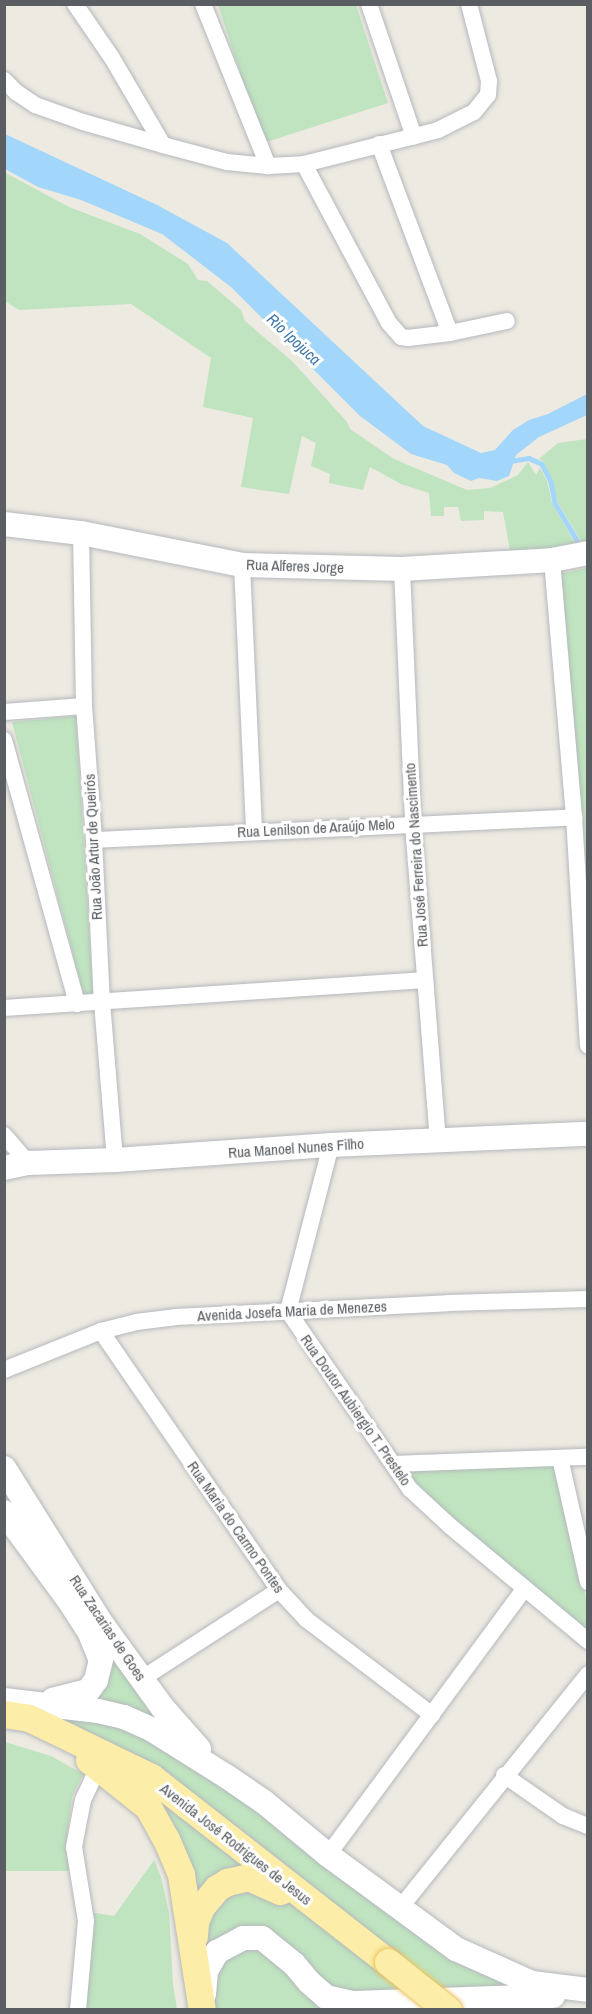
<!DOCTYPE html>
<meta charset="utf-8">
<style>
body{margin:0}
#map{position:relative;width:592px;height:2014px;overflow:hidden;background:#edeae2;font-family:"Archivo Narrow",sans-serif}
div>[style]{position:absolute}
[style*='--x']{left:calc(var(--x)*1px);top:calc(var(--y)*1px);width:calc(var(--w)*1px);rotate:calc(var(--a)*1deg)}
.green>*{inset:0;background:#bfe4bf}
.water>*{inset:0;background:#a3d6fb}
.stream>*{height:4.5px;margin:-2.25px;padding:0 2.25px;transform-origin:2.25px;border-radius:2.25px;background:#a3d6fb}
.roads{filter:drop-shadow(0 0 2px #b5b8bc) drop-shadow(0 0 2px #b5b8bc)}
.street>*{height:16px;margin:-8px;padding:0 8px;transform-origin:8px;border-radius:8px;background:#fff}
.secondary>*{height:24px;margin:-12px;padding:0 12px;transform-origin:12px;border-radius:12px;background:#fff}
.primary>*{height:27px;margin:-13.5px;padding:0 13.5px;transform-origin:13.5px;border-radius:13.5px;background:#fceda8}
.bridges{filter:drop-shadow(0 0 2px #ebc25c) drop-shadow(0 0 2px #ebc25c)}
.primary-bridge>*{height:27px;margin:-13.5px;padding:0 13.5px;transform-origin:13.5px;border-radius:13.5px;background:#fceda8}
span{translate:-50% -50%;white-space:nowrap;text-align:center;line-height:1.15;-webkit-text-stroke:6px #fff;paint-order:stroke}
.street-label{font-size:15px;color:#5a5e62}
.water-label{font-size:16px;color:#4277ad;font-style:italic}
.frame{position:absolute;inset:0;border:6px solid #5a5e62;pointer-events:none}
</style>
<div id="map">
<div class="green">
<div style="clip-path:polygon(218px 5px,356px 5px,388px 103px,263px 143px)"></div>
<div style="clip-path:polygon(4px 172px,69px 207px,140px 234px,188px 264px,198px 280px,207px 281px,241px 310px,245px 321px,292px 361px,347px 422px,350px 429px,394px 459px,467px 490px,490px 488px,518px 475px,528px 462px,536px 475px,540px 468px,547px 481px,552px 503px,579px 550px,511px 556px,503px 512px,484px 511px,484px 520px,461px 521px,458px 507px,444px 507px,444px 516px,431px 516px,429px 493px,401px 484px,370px 467px,363px 490px,329px 483px,330px 474px,311px 466px,316px 443px,302px 436px,289px 494px,241px 487px,253px 418px,203px 407px,211px 358px,131px 304px,19px 310px,5px 301px)"></div>
<div style="clip-path:polygon(587px 439px,587px 549px,586px 549px,558px 503px,552px 480px,544px 462px,539px 459px,558px 443px)"></div>
<div style="clip-path:polygon(587px 568px,587px 871px,586px 871px,558px 574px)"></div>
<div style="clip-path:polygon(76px 716px,93px 992px,84px 996px,12px 722px)"></div>
<div style="clip-path:polygon(555px 1465px,587px 1602px,587px 1636px,450px 1522px,402px 1469px)"></div>
<div style="clip-path:polygon(4px 1468px,183px 1734px,405px 1912px,532px 1983px,453px 2009px,202px 2009px,166px 1839px,21px 1703px,88px 1680px,96px 1651px,5px 1512px)"></div>
<div style="clip-path:polygon(5px 1742px,51px 1756px,83px 1774px,72px 1797px,67px 1836px,70px 1871px,5px 1871px)"></div>
<div style="clip-path:polygon(154px 1860px,161px 1877px,169px 1913px,173px 1984px,177px 2009px,82px 2010px,89px 1912px,114px 1916px)"></div>
</div>
<div class="water">
<div style="clip-path:polygon(5px 134px,157px 205px,227px 243px,423px 426px,481px 453px,495px 450px,513px 430px,529px 420px,548px 414px,587px 394px,587px 415px,539px 437px,516px 455px,509px 476px,497px 481px,479px 478px,471px 481px,454px 473px,447px 465px,411px 454px,360px 416px,231px 287px,162px 234px,81px 200px,38px 187px,5px 169px)"></div>
</div>
<div class="stream">
<div style="--x:510;--y:461;--w:19;--a:-9"></div>
<div style="--x:529;--y:458;--w:14;--a:25"></div>
<div style="--x:542;--y:464;--w:20;--a:63"></div>
<div style="--x:551;--y:482;--w:21;--a:79"></div>
<div style="--x:555;--y:503;--w:43;--a:59.3"></div>
</div>
<div class="roads">
<div class="street">
<div style="--x:75;--y:4;--w:65;--a:55.6"></div>
<div style="--x:112;--y:58;--w:101;--a:59.6"></div>
<div style="--x:203;--y:4;--w:175;--a:68.1"></div>
<div style="--x:369;--y:4;--w:140;--a:71.3"></div>
<div style="--x:4;--y:80;--w:17;--a:45"></div>
<div style="--x:16;--y:92;--w:23;--a:34"></div>
<div style="--x:35;--y:105;--w:51;--a:19.5"></div>
<div style="--x:83;--y:122;--w:83;--a:16"></div>
<div style="--x:163;--y:145;--w:66;--a:14.9"></div>
<div style="--x:227;--y:162;--w:41;--a:5.6"></div>
<div style="--x:268;--y:166;--w:36;--a:-3"></div>
<div style="--x:304;--y:164;--w:138;--a:-14.2"></div>
<div style="--x:438;--y:130;--w:40;--a:-26.6"></div>
<div style="--x:474;--y:112;--w:22;--a:-51"></div>
<div style="--x:488;--y:95;--w:14;--a:-86"></div>
<div style="--x:489;--y:81;--w:80;--a:-104.6"></div>
<div style="--x:379;--y:144;--w:202;--a:69.4"></div>
<div style="--x:304;--y:164;--w:180;--a:61.9"></div>
<div style="--x:389;--y:323;--w:18;--a:49"></div>
<div style="--x:401;--y:337;--w:7;--a:8"></div>
<div style="--x:408;--y:338;--w:42;--a:-6.8"></div>
<div style="--x:450;--y:333;--w:58;--a:-11.9"></div>
<div style="--x:81;--y:533;--w:173;--a:89"></div>
<div style="--x:84;--y:706;--w:134;--a:85.7"></div>
<div style="--x:94;--y:840;--w:162;--a:87.2"></div>
<div style="--x:102;--y:1002;--w:159;--a:85.3"></div>
<div style="--x:552;--y:560;--w:258;--a:85.1"></div>
<div style="--x:574;--y:817;--w:229;--a:86.5"></div>
<div style="--x:242;--y:565;--w:266;--a:87.4"></div>
<div style="--x:402;--y:569;--w:255;--a:87.5"></div>
<div style="--x:413;--y:824;--w:317;--a:85.5"></div>
<div style="--x:4;--y:712;--w:80;--a:-4.3"></div>
<div style="--x:4;--y:740;--w:274;--a:74.5"></div>
<div style="--x:94;--y:840;--w:481;--a:-2.7"></div>
<div style="--x:4;--y:1008;--w:422;--a:-3.8"></div>
<div style="--x:4;--y:1135;--w:37;--a:49"></div>
<div style="--x:331;--y:1145;--w:171;--a:104.5"></div>
<div style="--x:288;--y:1311;--w:216;--a:55.6"></div>
<div style="--x:410;--y:1489;--w:54;--a:42.8"></div>
<div style="--x:450;--y:1526;--w:180;--a:39.8"></div>
<div style="--x:101;--y:1331;--w:314;--a:55.5"></div>
<div style="--x:279;--y:1590;--w:41;--a:47"></div>
<div style="--x:307;--y:1620;--w:157;--a:37.2"></div>
<div style="--x:4;--y:1370;--w:105;--a:-21.9"></div>
<div style="--x:101;--y:1331;--w:36;--a:-14"></div>
<div style="--x:136;--y:1322;--w:39;--a:-7"></div>
<div style="--x:175;--y:1317;--w:273;--a:-2.9"></div>
<div style="--x:448;--y:1303;--w:140;--a:-1.6"></div>
<div style="--x:560;--y:1458;--w:127;--a:77.3"></div>
<div style="--x:393;--y:1464;--w:195;--a:-2.1"></div>
<div style="--x:143;--y:1678;--w:162;--a:-32.9"></div>
<div style="--x:504;--y:1775;--w:72;--a:34.8"></div>
<div style="--x:563;--y:1816;--w:27;--a:22"></div>
<div style="--x:328;--y:1855;--w:330;--a:-53.6"></div>
<div style="--x:400;--y:1908;--w:300;--a:-51.2"></div>
<div style="--x:78;--y:2010;--w:89;--a:-84.9"></div>
<div style="--x:86;--y:1921;--w:75;--a:-99.2"></div>
<div style="--x:74;--y:1847;--w:48;--a:-79.2"></div>
<div style="--x:83;--y:1800;--w:38;--a:-65"></div>
</div>
<div class="secondary">
<div style="--x:4;--y:524;--w:78;--a:6.7"></div>
<div style="--x:81;--y:533;--w:164;--a:11.2"></div>
<div style="--x:242;--y:565;--w:160;--a:1.4"></div>
<div style="--x:402;--y:569;--w:150;--a:-3.4"></div>
<div style="--x:552;--y:560;--w:37;--a:-11"></div>
<div style="--x:4;--y:1168;--w:25;--a:-12"></div>
<div style="--x:28;--y:1163;--w:87;--a:-2"></div>
<div style="--x:115;--y:1160;--w:217;--a:-4"></div>
<div style="--x:331;--y:1145;--w:257;--a:-2.5"></div>
<div style="--x:4;--y:1468;--w:184;--a:57.9"></div>
<div style="--x:102;--y:1624;--w:102;--a:54.1"></div>
<div style="--x:162;--y:1707;--w:56;--a:48.6"></div>
<div style="--x:4;--y:1512;--w:108;--a:53.7"></div>
<div style="--x:68;--y:1599;--w:38;--a:57"></div>
<div style="--x:89;--y:1631;--w:31;--a:68"></div>
<div style="--x:101;--y:1660;--w:21;--a:104"></div>
<div style="--x:96;--y:1680;--w:14;--a:126"></div>
<div style="--x:88;--y:1691;--w:36;--a:166"></div>
<div style="--x:4;--y:1700;--w:95;--a:6.7"></div>
<div style="--x:98;--y:1711;--w:27;--a:13"></div>
<div style="--x:124;--y:1717;--w:30;--a:24"></div>
<div style="--x:151;--y:1729;--w:89;--a:32.1"></div>
<div style="--x:226;--y:1776;--w:46;--a:34.4"></div>
<div style="--x:264;--y:1802;--w:83;--a:39.6"></div>
<div style="--x:328;--y:1855;--w:159;--a:36.3"></div>
<div style="--x:456;--y:1949;--w:83;--a:24.1"></div>
<div style="--x:532;--y:1983;--w:56;--a:7.1"></div>
<div style="--x:204;--y:1994;--w:23;--a:-85"></div>
<div style="--x:206;--y:1971;--w:22;--a:-60"></div>
<div style="--x:217;--y:1952;--w:30;--a:-28"></div>
<div style="--x:243;--y:1938;--w:19;--a:0"></div>
<div style="--x:262;--y:1938;--w:41;--a:39.1"></div>
<div style="--x:294;--y:1964;--w:23;--a:50"></div>
<div style="--x:309;--y:1982;--w:23;--a:41"></div>
<div style="--x:326;--y:1997;--w:28;--a:13"></div>
<div style="--x:353;--y:2003;--w:200;--a:-2"></div>
</div>
<div class="primary">
<div style="--x:4;--y:1714;--w:25;--a:9"></div>
<div style="--x:29;--y:1718;--w:136;--a:25.8"></div>
<div style="--x:151;--y:1777;--w:301;--a:38"></div>
<div style="--x:89;--y:1760;--w:75;--a:38.5"></div>
<div style="--x:148;--y:1807;--w:37;--a:61"></div>
<div style="--x:166;--y:1839;--w:39;--a:67"></div>
<div style="--x:181;--y:1875;--w:137;--a:81.2"></div>
<div style="--x:194;--y:1936;--w:14;--a:-86"></div>
<div style="--x:195;--y:1922;--w:16;--a:-68"></div>
<div style="--x:201;--y:1907;--w:25;--a:-50"></div>
<div style="--x:217;--y:1888;--w:12;--a:-31"></div>
<div style="--x:227;--y:1882;--w:22;--a:-13"></div>
<div style="--x:248;--y:1877;--w:35;--a:24"></div>
</div>
</div>
<div class="bridges">
<div class="primary-bridge">
<div style="--x:388;--y:1962;--w:77;--a:38.7"></div>
</div>
</div>
<div class="street-label">
<span style="left:295px;top:566px;rotate:2deg">Rua Alferes Jorge</span>
<span style="left:316px;top:828px;rotate:-3deg">Rua Lenilson de Araújo Melo</span>
<span style="left:93px;top:847px;rotate:-93deg">Rua João Artur de Queirós</span>
<span style="left:416px;top:855px;rotate:-94deg">Rua José Ferreira do Nascimento</span>
<span style="left:296px;top:1148px;rotate:-4deg">Rua Manoel Nunes Filho</span>
<span style="left:292px;top:1311px;rotate:-3deg">Avenida Josefa Maria de Menezes</span>
<span style="left:356px;top:1410px;rotate:55deg">Rua Doutor Aubiergio T. Prestelo</span>
<span style="left:236px;top:1527px;rotate:55deg">Rua Maria do Carmo Pontes</span>
<span style="left:108px;top:1628px;rotate:56deg">Rua Zacarias de Goes</span>
<span style="left:236px;top:1844px;rotate:38deg">Avenida José Rodrigues de Jesus</span>
</div>
<div class="water-label">
<span style="left:294px;top:339px;rotate:43deg">Rio Ipojuca</span>
</div>
<div class="frame"></div>
</div>
